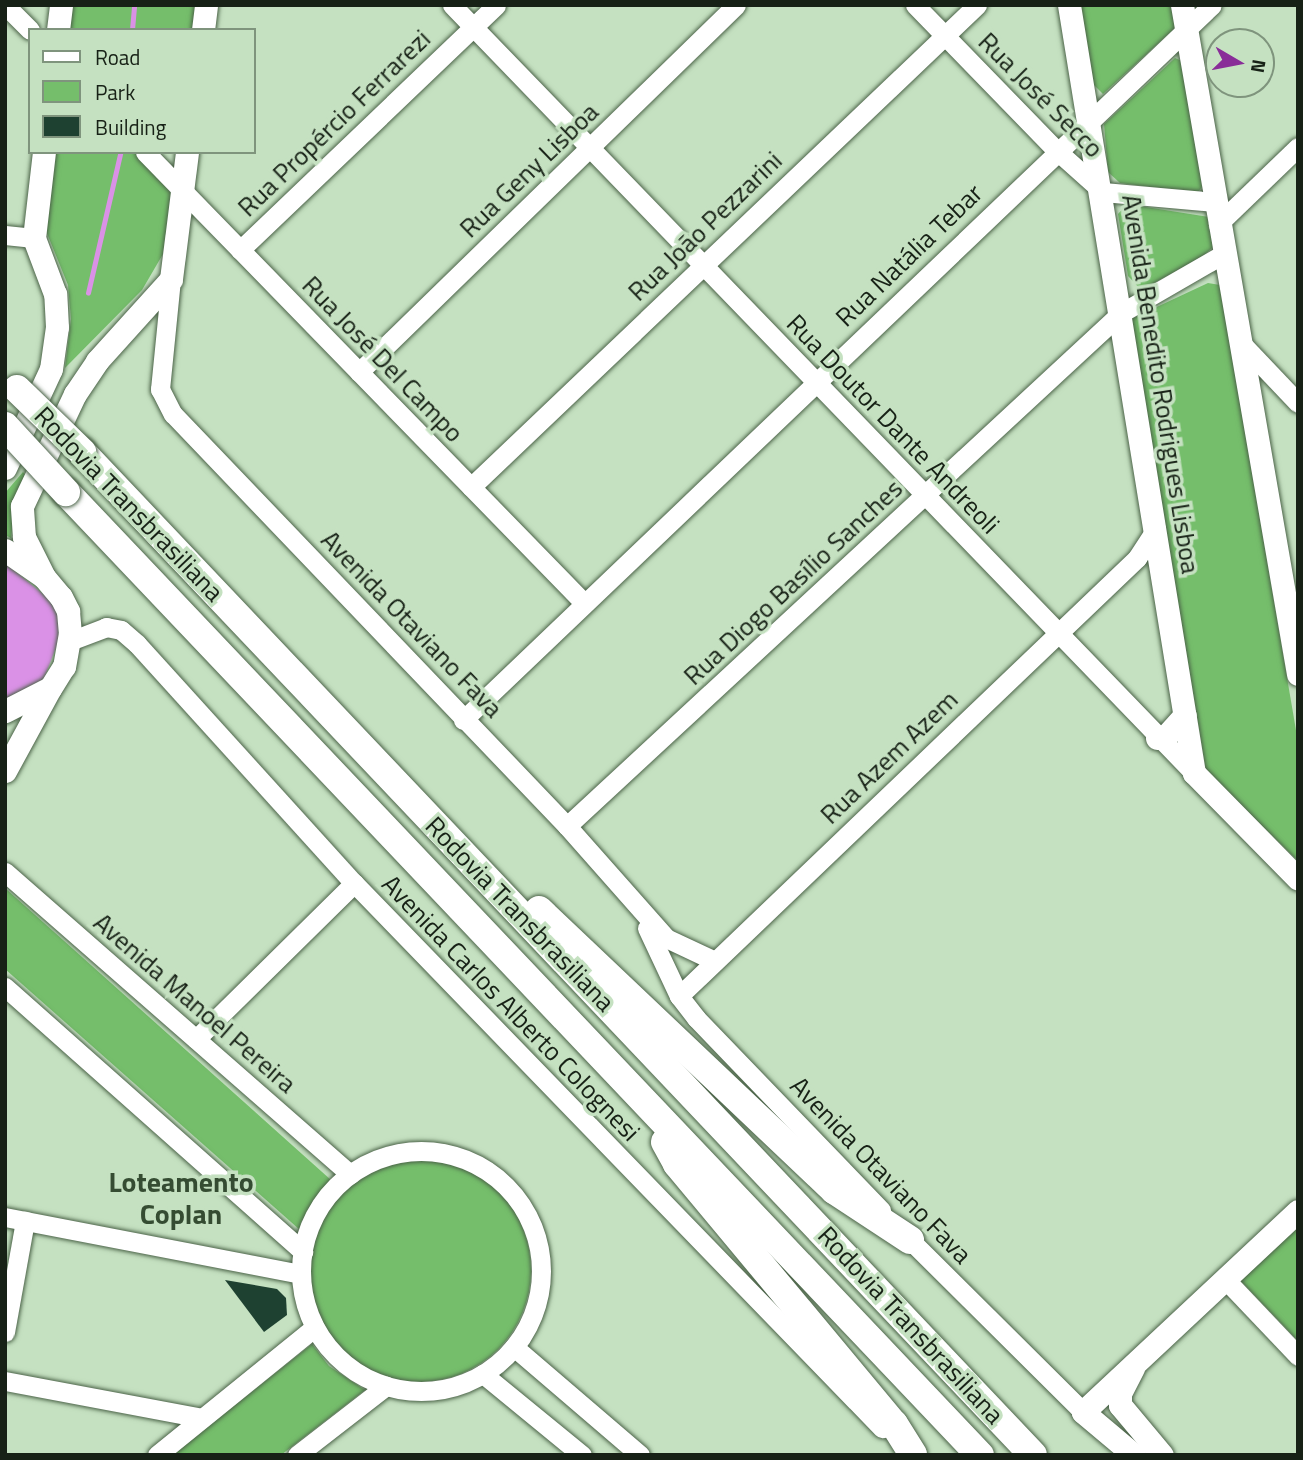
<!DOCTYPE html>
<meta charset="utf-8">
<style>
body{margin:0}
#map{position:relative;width:1303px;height:1460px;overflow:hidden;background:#c5e1c1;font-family:"Titillium Web",sans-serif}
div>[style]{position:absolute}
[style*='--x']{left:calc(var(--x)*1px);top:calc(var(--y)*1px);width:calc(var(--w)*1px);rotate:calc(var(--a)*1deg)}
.green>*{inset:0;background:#75be6b;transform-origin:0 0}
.round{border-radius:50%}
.water>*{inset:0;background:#da91e6}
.stream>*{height:4.5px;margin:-2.25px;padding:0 2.25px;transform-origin:2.25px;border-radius:2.25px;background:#da91e6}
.building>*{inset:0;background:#1e4131}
.roads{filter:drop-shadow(0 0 2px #4b6348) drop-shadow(0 0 2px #4b6348)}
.minor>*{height:19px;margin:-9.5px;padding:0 9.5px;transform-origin:9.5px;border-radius:9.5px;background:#fff}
.minor>.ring{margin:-9.5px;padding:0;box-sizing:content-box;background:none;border:19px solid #fff;border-radius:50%}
.major>*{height:23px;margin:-11.5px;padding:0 11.5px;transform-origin:11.5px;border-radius:11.5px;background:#fff}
.highway>*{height:28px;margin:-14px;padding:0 14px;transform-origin:14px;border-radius:14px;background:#fff}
.bridges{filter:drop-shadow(0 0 2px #4b6348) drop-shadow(0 0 2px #4b6348)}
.highway-bridge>*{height:28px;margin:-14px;padding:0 14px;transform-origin:14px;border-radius:14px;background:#fff}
span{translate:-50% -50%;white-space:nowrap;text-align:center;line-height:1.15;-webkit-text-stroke:7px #c5e1c1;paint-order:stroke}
.street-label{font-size:26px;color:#172116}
.neighbourhood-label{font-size:28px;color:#354c32;font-weight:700}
.frame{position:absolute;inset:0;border:7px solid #172116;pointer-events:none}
.legend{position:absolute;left:28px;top:28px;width:228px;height:126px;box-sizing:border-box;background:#c5e1c1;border:2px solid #7f947d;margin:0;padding:9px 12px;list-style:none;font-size:21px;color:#172116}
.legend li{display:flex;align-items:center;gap:14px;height:35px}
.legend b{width:35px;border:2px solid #7f947d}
.north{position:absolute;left:1205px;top:28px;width:70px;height:70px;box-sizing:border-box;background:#c5e1c1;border:2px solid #7f947d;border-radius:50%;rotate:100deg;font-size:19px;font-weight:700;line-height:28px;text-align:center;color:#172116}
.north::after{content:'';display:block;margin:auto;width:24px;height:32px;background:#892d98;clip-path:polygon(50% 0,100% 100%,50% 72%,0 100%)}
</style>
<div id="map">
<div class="green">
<div style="left:69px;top:5px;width:132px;height:25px"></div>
<div style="clip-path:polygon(1080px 5px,1175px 5px,1177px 26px,1103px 94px,1092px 83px)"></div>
<div style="clip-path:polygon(1175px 58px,1182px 61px,1202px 187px,1197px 193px,1120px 183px,1108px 172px,1104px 124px)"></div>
<div style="clip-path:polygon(53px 152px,134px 152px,172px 194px,163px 254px,142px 290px,65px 368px,71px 319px,68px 285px,44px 226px)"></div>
<div style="clip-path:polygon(1127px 204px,1209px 217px,1213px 247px,1202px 257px,1141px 290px,1128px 276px,1118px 214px)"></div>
<div style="clip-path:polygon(1208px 283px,1220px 285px,1298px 742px,1298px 861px,1206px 771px,1131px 319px)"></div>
<div style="clip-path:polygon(23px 472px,27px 477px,15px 503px,11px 538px,5px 535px,5px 493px)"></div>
<div style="clip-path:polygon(5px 888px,331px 1180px,301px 1222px,300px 1230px,5px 969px)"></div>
<div class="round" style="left:307px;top:1158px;width:224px;height:224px"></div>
<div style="clip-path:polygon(1298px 1223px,1298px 1341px,1239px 1279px)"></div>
<div style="clip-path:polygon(312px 1344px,329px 1366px,365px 1390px,281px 1455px,172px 1455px)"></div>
</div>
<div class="water">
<div style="clip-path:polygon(5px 563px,54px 603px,62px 632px,43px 681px,5px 701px)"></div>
</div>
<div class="stream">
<div style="--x:132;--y:30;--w:25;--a:-85"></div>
<div style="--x:88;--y:293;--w:143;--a:-77"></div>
</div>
<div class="building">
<div style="clip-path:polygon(225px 1280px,277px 1289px,286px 1298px,287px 1315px,264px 1332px)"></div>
</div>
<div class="roads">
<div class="minor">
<div style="--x:5;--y:5;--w:35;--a:45"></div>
<div style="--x:452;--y:5;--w:1068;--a:45.99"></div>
<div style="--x:915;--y:5;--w:202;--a:45.8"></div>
<div style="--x:1056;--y:150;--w:63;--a:41.8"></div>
<div style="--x:1103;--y:192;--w:112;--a:5.1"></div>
<div style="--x:145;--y:152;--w:629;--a:45.77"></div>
<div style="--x:1218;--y:224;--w:111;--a:-43.9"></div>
<div style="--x:5;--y:235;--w:29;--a:6"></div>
<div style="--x:240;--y:250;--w:354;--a:-43.7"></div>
<div style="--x:171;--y:279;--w:111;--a:95.7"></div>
<div style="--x:160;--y:389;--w:28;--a:63"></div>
<div style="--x:173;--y:414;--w:570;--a:46.28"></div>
<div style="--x:567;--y:826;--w:149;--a:48.5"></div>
<div style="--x:666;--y:938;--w:52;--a:25.1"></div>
<div style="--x:1242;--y:344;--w:81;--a:46.5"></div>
<div style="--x:359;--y:372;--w:526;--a:-44.23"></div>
<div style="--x:471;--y:487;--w:699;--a:-43.61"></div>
<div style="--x:70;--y:641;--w:39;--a:-21"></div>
<div style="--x:106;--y:627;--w:15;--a:11"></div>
<div style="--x:121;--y:630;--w:21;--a:41"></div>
<div style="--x:137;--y:644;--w:323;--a:47.8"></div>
<div style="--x:354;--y:883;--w:759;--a:45.91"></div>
<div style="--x:463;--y:720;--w:1035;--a:-43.67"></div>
<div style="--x:567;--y:826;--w:755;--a:-42.8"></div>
<div style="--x:1121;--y:313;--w:118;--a:-30"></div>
<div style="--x:5;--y:872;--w:459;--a:41.2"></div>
<div style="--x:647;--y:928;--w:75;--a:64.8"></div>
<div style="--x:679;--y:996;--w:28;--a:52"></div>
<div style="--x:696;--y:1018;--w:267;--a:46.1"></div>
<div style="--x:5;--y:987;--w:399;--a:41.6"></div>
<div style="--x:679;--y:996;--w:634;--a:-43.72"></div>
<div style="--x:1137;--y:558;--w:35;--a:-57"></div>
<div style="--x:196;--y:1039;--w:222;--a:-44.6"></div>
<div class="ring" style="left:301px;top:1151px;width:221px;height:221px"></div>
<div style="--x:5;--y:1217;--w:301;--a:10.9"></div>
<div style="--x:902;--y:1232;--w:255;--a:44.8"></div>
<div style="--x:1225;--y:1279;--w:106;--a:46.5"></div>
<div style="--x:5;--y:1332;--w:113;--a:-79.8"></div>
<div style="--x:514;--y:1347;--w:166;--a:40.6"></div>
<div style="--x:483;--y:1374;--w:128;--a:39.3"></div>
<div style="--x:5;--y:1381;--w:200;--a:10.6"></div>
<div style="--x:157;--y:1455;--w:203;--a:-39"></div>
<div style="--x:297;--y:1455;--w:113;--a:-37.8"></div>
</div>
<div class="major">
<div style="--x:1069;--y:5;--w:778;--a:80.76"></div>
<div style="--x:1194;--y:773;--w:148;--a:45.5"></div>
<div style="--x:1182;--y:5;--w:679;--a:80.16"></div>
<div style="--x:58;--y:30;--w:25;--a:-83"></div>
<div style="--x:203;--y:30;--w:25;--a:-83"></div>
<div style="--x:5;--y:468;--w:109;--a:-65.1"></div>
<div style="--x:51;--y:369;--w:42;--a:-81.9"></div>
<div style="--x:57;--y:327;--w:33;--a:-93"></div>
<div style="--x:55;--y:294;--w:60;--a:-110.6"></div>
<div style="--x:34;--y:238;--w:87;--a:-83.4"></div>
<div style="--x:5;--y:550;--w:47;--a:34.7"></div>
<div style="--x:44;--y:577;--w:26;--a:50"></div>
<div style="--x:61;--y:597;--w:16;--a:63"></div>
<div style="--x:68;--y:611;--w:22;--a:85"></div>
<div style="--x:70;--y:633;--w:34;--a:100"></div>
<div style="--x:64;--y:666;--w:26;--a:122"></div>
<div style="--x:50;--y:688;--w:51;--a:152.9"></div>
<div style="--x:44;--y:577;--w:45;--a:-116.6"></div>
<div style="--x:24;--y:537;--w:31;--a:-94"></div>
<div style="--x:22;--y:506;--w:124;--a:-64.7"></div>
<div style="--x:75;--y:394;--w:40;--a:-56"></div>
<div style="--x:97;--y:361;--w:110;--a:-47.9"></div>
<div style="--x:171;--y:279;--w:128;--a:-82.8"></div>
<div style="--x:1157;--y:738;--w:9;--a:-13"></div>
<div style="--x:1166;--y:736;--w:28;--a:-48"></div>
<div style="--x:5;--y:771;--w:92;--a:-61.5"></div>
<div style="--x:1133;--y:1368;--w:29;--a:117"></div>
<div style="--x:1120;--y:1394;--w:11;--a:90"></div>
<div style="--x:1120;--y:1405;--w:65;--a:50"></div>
<div style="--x:1134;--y:1455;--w:67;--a:-139.9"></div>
<div style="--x:1083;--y:1412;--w:294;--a:-43.1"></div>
</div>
<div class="highway">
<div style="--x:82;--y:452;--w:1382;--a:46.52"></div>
<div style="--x:66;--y:492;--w:1328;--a:46.5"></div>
<div style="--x:539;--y:910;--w:407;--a:43.5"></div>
<div style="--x:834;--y:1190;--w:91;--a:33.3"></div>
<div style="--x:665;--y:1142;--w:25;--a:61"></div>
<div style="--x:677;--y:1164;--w:339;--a:50.2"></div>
<div style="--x:894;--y:1424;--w:36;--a:58"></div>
</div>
</div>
<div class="bridges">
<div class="highway-bridge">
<div style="--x:17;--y:389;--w:91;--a:44.1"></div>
<div style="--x:5;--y:426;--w:90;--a:47.3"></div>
</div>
</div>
<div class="street-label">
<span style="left:1041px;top:95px;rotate:45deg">Rua José Secco</span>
<span style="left:334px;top:123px;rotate:-44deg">Rua Propércio Ferrarezi</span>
<span style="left:529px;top:170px;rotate:-44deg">Rua Geny Lisboa</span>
<span style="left:705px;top:226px;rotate:-44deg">Rua João Pezzarini</span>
<span style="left:909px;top:255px;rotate:-44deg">Rua Natália Tebar</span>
<span style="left:383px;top:359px;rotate:46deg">Rua José Del Campo</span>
<span style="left:1161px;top:384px;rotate:81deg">Avenida Benedito Rodrigues Lisboa</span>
<span style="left:893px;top:424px;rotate:46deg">Rua Doutor Dante Andreoli</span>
<span style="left:129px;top:504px;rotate:46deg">Rodovia Transbrasiliana</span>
<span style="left:793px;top:582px;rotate:-43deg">Rua Diogo Basílio Sanches</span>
<span style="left:412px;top:624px;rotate:46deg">Avenida Otaviano Fava</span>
<span style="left:889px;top:757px;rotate:-44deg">Rua Azem Azem</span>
<span style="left:520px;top:914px;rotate:46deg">Rodovia Transbrasiliana</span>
<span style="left:195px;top:1003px;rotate:41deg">Avenida Manoel Pereira</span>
<span style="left:511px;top:1008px;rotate:46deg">Avenida Carlos Alberto Colognesi</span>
<span style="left:881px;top:1170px;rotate:46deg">Avenida Otaviano Fava</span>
<span style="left:911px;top:1325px;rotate:47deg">Rodovia Transbrasiliana</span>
</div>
<div class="neighbourhood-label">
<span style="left:181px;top:1198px">Loteamento<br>Coplan</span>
</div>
<div class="frame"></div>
<ul class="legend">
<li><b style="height:9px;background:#fff"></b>Road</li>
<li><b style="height:19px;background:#75be6b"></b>Park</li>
<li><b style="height:19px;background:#1e4131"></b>Building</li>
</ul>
<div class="north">N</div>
</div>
